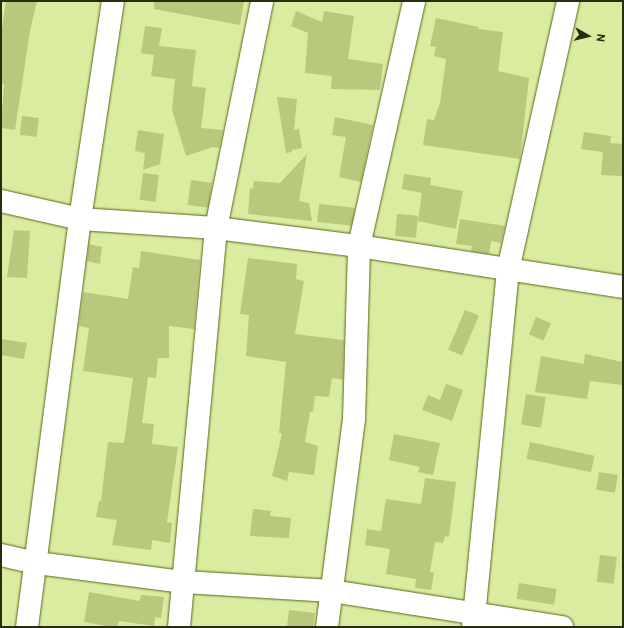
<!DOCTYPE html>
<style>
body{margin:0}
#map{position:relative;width:624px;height:628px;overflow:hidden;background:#daec9f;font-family:Roboto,sans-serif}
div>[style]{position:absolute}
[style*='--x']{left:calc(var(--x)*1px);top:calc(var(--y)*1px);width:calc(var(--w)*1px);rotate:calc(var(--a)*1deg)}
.building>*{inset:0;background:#b8c97d;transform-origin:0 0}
.roads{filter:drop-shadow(0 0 1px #586618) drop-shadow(0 0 1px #586618)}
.street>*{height:22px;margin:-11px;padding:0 11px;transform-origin:11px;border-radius:11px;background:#fff}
span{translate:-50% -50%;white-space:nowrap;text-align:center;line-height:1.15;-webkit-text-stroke:3.5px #daec9f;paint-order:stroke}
.frame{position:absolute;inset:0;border:2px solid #272e0e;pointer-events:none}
.north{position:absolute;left:568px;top:16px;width:40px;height:40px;-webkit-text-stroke:3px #daec9f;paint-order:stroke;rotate:98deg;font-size:11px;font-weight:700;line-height:16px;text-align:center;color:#272e0e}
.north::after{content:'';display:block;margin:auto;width:14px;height:18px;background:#272e0e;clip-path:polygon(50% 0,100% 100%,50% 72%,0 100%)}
</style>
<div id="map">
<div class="building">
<div style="clip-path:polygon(6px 1px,37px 1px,30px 31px,15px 130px,1px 128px,4px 84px,1px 83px,1px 36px)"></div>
<div style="clip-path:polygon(154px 1px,244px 1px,240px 25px,154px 9px)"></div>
<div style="clip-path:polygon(296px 11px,322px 22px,324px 11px,354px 16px,348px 59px,383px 64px,380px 90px,331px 89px,332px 76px,305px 73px,308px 33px,291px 26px)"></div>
<div style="clip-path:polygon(436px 18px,479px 27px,478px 29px,503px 32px,498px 71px,529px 78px,520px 159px,423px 145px,427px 119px,434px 120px,440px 103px,446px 59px,434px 56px,436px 47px,430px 46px)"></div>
<div style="clip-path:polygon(145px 26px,162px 28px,159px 46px,196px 50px,192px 86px,206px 88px,201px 128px,223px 130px,219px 148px,213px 147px,186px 156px,172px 110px,175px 79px,151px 76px,154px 55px,141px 53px)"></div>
<div style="clip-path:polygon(277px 97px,297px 99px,294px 130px,299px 129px,302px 148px,292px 150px,292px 152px,286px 153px)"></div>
<div style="left:22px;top:116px;width:17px;height:19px;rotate:7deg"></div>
<div style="clip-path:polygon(335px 117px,373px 125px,361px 182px,339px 177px,346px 137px,332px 135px)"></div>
<div style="clip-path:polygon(138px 130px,164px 134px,160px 164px,143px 170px,145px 153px,135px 151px)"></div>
<div style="clip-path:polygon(584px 132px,611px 136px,610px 143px,623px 144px,623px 176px,601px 175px,603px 152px,581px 149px)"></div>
<div style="clip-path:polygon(307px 154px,299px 201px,309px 203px,312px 221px,248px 214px,250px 188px,253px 189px,254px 181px,280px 183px)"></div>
<div style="left:143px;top:173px;width:16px;height:27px;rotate:7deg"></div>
<div style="clip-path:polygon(404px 174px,431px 178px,430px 185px,463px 191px,456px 229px,418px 221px,422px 193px,402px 189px)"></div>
<div style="left:191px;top:180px;width:21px;height:25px;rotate:8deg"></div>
<div style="left:319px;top:204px;width:36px;height:18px;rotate:6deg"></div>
<div style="left:397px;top:214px;width:21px;height:22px;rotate:5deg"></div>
<div style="clip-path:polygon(460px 219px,505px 226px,501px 243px,491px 241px,489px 254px,471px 251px,472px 246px,456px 244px)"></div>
<div style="clip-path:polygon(14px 230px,30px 231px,27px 278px,7px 277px)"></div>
<div style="clip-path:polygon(89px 244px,102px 247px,100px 264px,87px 261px)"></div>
<div style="clip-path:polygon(141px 251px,200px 260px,194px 329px,169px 326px,169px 358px,158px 358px,156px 378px,148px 377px,142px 423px,154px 424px,152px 444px,178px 447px,167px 522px,172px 523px,170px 543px,152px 540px,151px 550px,112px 545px,117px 520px,96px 517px,99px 501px,101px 501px,108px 442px,124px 443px,133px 378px,83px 371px,89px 328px,79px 326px,83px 292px,128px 299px,133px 267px,139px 268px)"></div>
<div style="clip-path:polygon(248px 258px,297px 264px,296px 279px,304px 281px,295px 334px,344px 340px,343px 380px,332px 378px,329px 397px,315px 396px,313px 412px,310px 412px,305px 442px,318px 446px,314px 475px,289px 472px,287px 481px,272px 476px,282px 434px,279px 433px,286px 362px,246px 356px,249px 315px,240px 314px)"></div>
<div style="left:465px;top:310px;width:15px;height:43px;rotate:23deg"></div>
<div style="left:536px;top:317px;width:16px;height:19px;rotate:22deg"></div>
<div style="clip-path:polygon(1px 339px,27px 343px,24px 359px,1px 355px)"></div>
<div style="clip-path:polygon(585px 354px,623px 362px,622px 385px,590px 381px,587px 399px,535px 392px,541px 356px,584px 364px)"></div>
<div style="clip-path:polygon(446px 384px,463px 390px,452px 421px,422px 410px,428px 395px,440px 400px)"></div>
<div style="left:526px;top:394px;width:20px;height:31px;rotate:9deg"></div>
<div style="clip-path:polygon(394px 434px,440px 443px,433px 475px,418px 472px,420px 467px,389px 460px)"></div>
<div style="left:530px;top:442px;width:66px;height:17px;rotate:12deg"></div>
<div style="left:599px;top:472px;width:19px;height:18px;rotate:9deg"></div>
<div style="clip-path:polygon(425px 478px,456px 482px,449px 537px,445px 536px,443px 543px,435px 542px,430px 572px,434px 573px,431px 590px,415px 588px,416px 579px,386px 574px,390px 549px,365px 545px,367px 529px,381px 531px,386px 499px,421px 504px)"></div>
<div style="clip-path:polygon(253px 509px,271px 511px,270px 516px,291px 518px,289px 538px,250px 536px)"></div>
<div style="left:600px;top:555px;width:17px;height:27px;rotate:7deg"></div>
<div style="left:519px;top:583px;width:38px;height:16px;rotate:9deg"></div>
<div style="clip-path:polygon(89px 592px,140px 601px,141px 595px,164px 597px,161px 618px,155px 617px,154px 626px,119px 621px,117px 627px,111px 627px,84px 622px)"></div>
<div style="clip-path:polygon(289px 610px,315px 613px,313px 627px,287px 627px)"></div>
</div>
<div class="roads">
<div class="street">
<div style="--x:1;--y:201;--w:81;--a:12.8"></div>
<div style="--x:80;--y:219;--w:136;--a:3.8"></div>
<div style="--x:216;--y:228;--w:144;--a:7.2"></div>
<div style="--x:359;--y:246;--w:267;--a:8.8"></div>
<div style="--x:1;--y:555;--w:37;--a:13"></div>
<div style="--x:37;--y:563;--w:148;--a:7.4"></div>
<div style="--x:184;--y:582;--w:148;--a:3.5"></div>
<div style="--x:332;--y:591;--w:233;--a:8.9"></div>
<div style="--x:27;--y:627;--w:411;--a:-82.6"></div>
<div style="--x:80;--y:219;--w:220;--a:-81.4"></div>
<div style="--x:179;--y:627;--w:401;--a:-84.7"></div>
<div style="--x:216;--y:228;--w:232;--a:-78.5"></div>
<div style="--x:327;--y:627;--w:210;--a:-82.6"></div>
<div style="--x:354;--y:419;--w:173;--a:-88.3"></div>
<div style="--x:359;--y:246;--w:251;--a:-77.3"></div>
<div style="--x:473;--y:627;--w:359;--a:-84.4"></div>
<div style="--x:508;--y:270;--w:276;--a:-77.4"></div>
</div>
</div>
<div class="frame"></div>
<div class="north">N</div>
</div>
